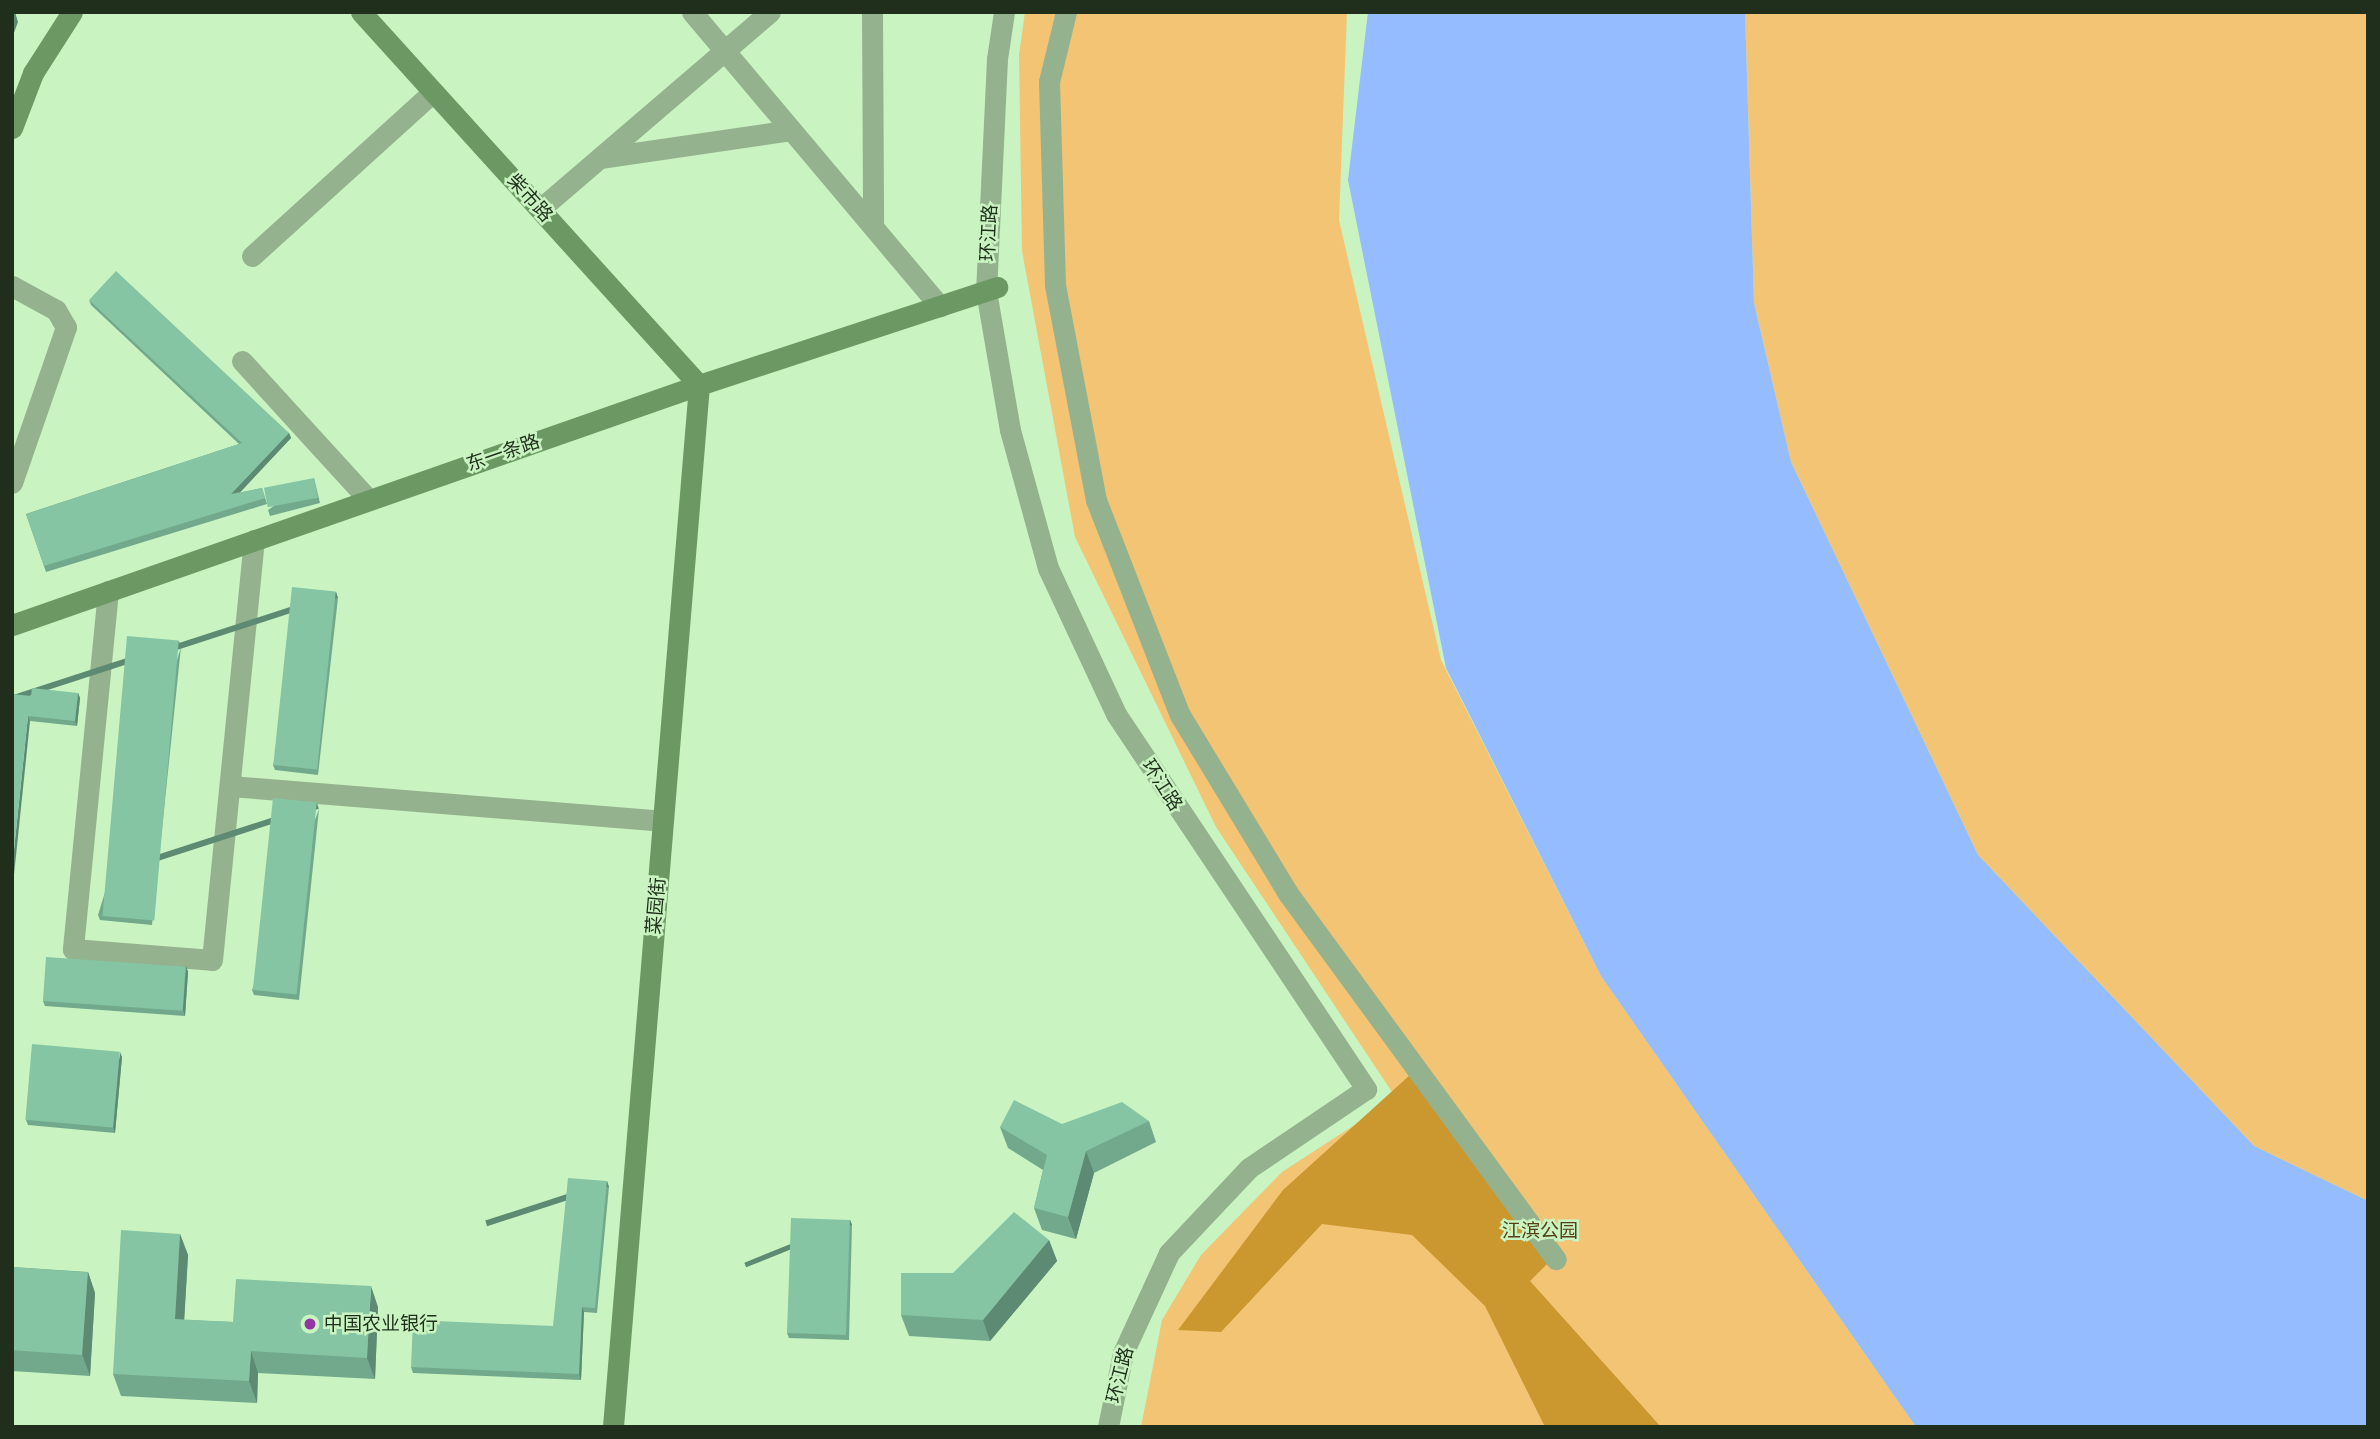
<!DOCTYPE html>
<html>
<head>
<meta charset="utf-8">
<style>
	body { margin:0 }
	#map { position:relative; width:2380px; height:1439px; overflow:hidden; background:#c9f4c1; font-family:Helvetica,"Noto Sans SC",sans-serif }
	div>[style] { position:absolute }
	.green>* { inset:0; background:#f2c474 }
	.forest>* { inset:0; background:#cb972f }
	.water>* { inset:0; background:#94bcfe }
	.street>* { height:21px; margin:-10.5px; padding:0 10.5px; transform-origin:10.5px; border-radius:10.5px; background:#95b28f }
	.secondary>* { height:21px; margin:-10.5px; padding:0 10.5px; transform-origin:10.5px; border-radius:10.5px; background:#6c9864 }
	.wall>* { inset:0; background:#72a98c }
	.shaded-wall>* { inset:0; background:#5d8a72; transform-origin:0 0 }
	.building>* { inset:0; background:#85c5a3; transform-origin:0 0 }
	.dots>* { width:19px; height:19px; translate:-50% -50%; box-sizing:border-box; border:4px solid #c9f4c1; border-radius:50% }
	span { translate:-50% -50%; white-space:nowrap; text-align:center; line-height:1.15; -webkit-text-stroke:5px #c9f4c1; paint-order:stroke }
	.street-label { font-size:19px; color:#1f2f1c }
	.park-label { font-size:19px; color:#564017 }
	.poi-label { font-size:19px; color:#1f2f1c }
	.left { translate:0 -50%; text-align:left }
	.frame { position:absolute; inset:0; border:14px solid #1f2f1c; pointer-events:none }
</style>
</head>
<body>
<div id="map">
	<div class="green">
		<i style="clip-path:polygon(1025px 12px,1347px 12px,1339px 220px,1441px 660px,1601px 976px,1916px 1427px,1141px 1427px,1162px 1320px,1201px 1255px,1282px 1172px,1396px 1098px,1216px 827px,1075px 537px,1022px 251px,1019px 55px)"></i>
		<i style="clip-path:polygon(1745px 12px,2368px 12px,2368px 1201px,2254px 1146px,1978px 855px,1791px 462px,1754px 303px)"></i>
	</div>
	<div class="forest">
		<i style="clip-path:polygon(1410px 1075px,1553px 1258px,1530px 1281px,1661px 1427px,1545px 1427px,1485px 1306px,1412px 1235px,1322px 1224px,1221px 1332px,1178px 1330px,1283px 1190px)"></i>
	</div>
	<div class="water">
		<i style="clip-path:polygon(1368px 12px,1745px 12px,1754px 303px,1791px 462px,1978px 855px,2254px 1146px,2368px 1201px,2368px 1427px,1916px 1427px,1601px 976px,1446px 668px,1348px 180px)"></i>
	</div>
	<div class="street">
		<i style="left:692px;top:12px;width:385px;rotate:49.9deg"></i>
		<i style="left:872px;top:12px;width:214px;rotate:89.7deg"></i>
		<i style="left:1004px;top:12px;width:48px;rotate:98.5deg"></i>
		<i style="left:997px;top:59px;width:232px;rotate:92.7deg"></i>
		<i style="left:986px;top:291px;width:141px;rotate:80.2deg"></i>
		<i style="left:1010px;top:430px;width:143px;rotate:74.6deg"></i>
		<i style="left:1048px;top:568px;width:161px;rotate:65deg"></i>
		<i style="left:1116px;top:714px;width:451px;rotate:56.3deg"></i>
		<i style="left:1366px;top:1089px;width:141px;rotate:146deg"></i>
		<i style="left:1249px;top:1168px;width:117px;rotate:133.3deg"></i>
		<i style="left:1169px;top:1253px;width:110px;rotate:114.7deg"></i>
		<i style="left:1123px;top:1353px;width:76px;rotate:101.5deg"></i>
		<i style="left:1066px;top:12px;width:72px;rotate:103.7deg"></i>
		<i style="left:1049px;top:82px;width:203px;rotate:88.3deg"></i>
		<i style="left:1055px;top:285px;width:219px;rotate:79.2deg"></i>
		<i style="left:1096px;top:500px;width:231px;rotate:68.7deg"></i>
		<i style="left:1180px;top:715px;width:207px;rotate:58.8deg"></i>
		<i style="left:1287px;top:892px;width:455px;rotate:53.8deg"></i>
		<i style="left:600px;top:158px;width:193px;rotate:-8.3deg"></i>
		<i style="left:540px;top:209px;width:303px;rotate:-40.6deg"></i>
		<i style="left:252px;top:256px;width:244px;rotate:-42.2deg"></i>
		<i style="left:12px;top:286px;width:50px;rotate:28.6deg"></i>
		<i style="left:56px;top:310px;width:20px;rotate:60deg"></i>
		<i style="left:66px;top:327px;width:165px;rotate:109.1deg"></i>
		<i style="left:242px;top:361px;width:188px;rotate:47.6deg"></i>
		<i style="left:108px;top:591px;width:360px;rotate:95.6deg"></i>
		<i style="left:73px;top:949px;width:139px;rotate:4.5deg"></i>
		<i style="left:212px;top:960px;width:422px;rotate:-84.3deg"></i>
		<i style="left:230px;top:786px;width:433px;rotate:4.6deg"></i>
	</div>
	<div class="secondary">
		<i style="left:361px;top:12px;width:503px;rotate:47.82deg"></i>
		<i style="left:699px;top:385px;width:1046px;rotate:94.72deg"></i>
		<i style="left:12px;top:128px;width:59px;rotate:-69.1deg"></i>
		<i style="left:33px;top:73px;width:72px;rotate:-57.4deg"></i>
		<i style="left:12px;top:625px;width:728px;rotate:-19.26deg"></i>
		<i style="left:699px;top:385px;width:314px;rotate:-18.2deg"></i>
	</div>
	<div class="wall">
		<i style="clip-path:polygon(89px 300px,289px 433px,291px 438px,239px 493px,262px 488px,267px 504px,46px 572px,26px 514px,239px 444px,91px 305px)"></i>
		<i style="clip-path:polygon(314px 478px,320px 503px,270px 516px,268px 510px)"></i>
		<i style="clip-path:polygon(336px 592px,338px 598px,318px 775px,275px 770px,273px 765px)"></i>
		<i style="clip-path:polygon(181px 647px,152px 925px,100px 920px,98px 915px)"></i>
		<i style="clip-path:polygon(78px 693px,80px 698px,77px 726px,30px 721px,12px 694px,31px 696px)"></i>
		<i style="clip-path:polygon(319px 809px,299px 1000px,254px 995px,252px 990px)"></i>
		<i style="clip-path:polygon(186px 966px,188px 972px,185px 1016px,45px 1006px,43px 1001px)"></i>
		<i style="clip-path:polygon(122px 1057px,115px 1133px,28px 1125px,26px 1120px)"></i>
		<i style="clip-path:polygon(1149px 1121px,1156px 1142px,1094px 1173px,1076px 1239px,1042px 1230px,1034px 1208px,1043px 1170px,1008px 1148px,1000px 1127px)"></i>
		<i style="clip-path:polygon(607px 1181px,609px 1187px,597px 1313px,584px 1312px,581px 1380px,413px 1373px,411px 1367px,553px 1326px)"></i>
		<i style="clip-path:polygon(850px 1220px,852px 1225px,849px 1340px,789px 1338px,787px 1333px)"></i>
		<i style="clip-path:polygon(180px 1234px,188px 1255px,184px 1320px,233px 1322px,378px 1307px,375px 1379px,258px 1373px,257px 1403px,121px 1396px,113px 1374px)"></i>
		<i style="clip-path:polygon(1049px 1240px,1057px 1261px,990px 1341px,909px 1336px,901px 1315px,953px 1273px)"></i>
		<i style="clip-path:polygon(12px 1267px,88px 1272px,95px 1293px,90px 1376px,12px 1371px)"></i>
	</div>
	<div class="shaded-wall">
		<i style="clip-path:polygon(12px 12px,15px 12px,18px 22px,12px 38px)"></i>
		<i style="clip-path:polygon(289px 433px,291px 438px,233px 500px,231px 494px)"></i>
		<i style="left:336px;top:592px;width:6px;height:178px;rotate:72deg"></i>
		<i style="left:179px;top:641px;width:6px;height:281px;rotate:72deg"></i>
		<i style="clip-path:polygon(78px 693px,80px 698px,77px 726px,75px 721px)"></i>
		<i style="clip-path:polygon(28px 716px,30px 721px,12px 894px,12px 869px)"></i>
		<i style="left:317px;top:803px;width:6px;height:192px;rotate:72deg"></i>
		<i style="clip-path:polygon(186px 966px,188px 972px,185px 1016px,183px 1010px)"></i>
		<i style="clip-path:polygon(120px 1052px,122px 1057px,115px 1133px,113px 1127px)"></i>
		<i style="clip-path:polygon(1086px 1151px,1094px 1173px,1076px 1239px,1068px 1217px)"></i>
		<i style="left:607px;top:1181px;width:6px;height:128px;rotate:72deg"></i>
		<i style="left:850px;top:1220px;width:5px;height:114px;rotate:68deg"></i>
		<i style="clip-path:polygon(180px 1234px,188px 1255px,183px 1341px,175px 1319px)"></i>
		<i style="clip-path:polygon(1049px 1240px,1057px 1261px,990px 1341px,983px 1320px)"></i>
		<i style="clip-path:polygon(88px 1272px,95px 1293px,90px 1376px,82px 1354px)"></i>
		<i style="clip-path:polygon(371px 1286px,378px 1307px,375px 1379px,367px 1358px)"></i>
		<i style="clip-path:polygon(582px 1307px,584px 1312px,581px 1380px,579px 1374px)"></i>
		<i style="clip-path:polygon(251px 1351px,258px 1373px,257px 1403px,249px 1381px)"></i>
	</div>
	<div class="building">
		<i style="clip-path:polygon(116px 271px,289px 433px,231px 494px,262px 488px,265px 498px,44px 566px,26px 514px,242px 443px,89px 300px)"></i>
		<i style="left:314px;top:478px;width:20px;height:51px;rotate:79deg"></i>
		<i style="left:292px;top:587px;width:44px;height:179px;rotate:6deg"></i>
		<i style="left:127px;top:636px;width:52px;height:281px;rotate:5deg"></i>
		<i style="clip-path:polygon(32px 688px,78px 693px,75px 721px,28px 716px,12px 869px,12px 694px,31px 696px)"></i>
		<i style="left:273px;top:798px;width:44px;height:193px;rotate:6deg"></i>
		<i style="left:46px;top:957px;width:140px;height:44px;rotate:4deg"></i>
		<i style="left:32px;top:1044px;width:88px;height:76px;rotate:5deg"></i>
		<i style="clip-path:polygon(1014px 1100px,1062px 1124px,1122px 1102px,1149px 1121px,1086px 1151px,1068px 1217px,1034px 1208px,1047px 1155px,1000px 1127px)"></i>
		<i style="clip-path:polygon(568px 1178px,607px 1181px,595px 1308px,582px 1307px,579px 1374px,411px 1367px,413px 1320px,553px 1326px)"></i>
		<i style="clip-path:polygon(1014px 1212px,1049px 1240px,983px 1320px,901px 1315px,901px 1273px,953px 1273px)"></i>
		<i style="left:791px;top:1218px;width:59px;height:115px;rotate:2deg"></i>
		<i style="clip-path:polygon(121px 1230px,180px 1234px,175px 1319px,233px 1322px,236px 1279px,371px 1286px,367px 1358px,251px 1351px,249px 1381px,113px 1374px)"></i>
		<i style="left:12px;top:1267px;width:76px;height:83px;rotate:4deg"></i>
	</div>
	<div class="dots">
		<i style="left:310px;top:1324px;background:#9137a3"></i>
	</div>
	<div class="street-label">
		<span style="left:530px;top:198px;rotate:48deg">柴市路</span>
		<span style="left:989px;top:233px;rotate:-87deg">环江路</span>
		<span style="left:503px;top:453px;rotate:-19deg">东一条路</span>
		<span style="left:1162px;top:785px;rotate:57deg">环江路</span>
		<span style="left:656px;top:906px;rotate:-85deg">菜园街</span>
		<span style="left:1120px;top:1375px;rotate:-76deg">环江路</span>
	</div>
	<div class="park-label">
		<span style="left:1540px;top:1231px">江滨公园</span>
	</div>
	<div class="poi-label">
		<span class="left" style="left:324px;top:1324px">中国农业银行</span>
	</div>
	<div class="frame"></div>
</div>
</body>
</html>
